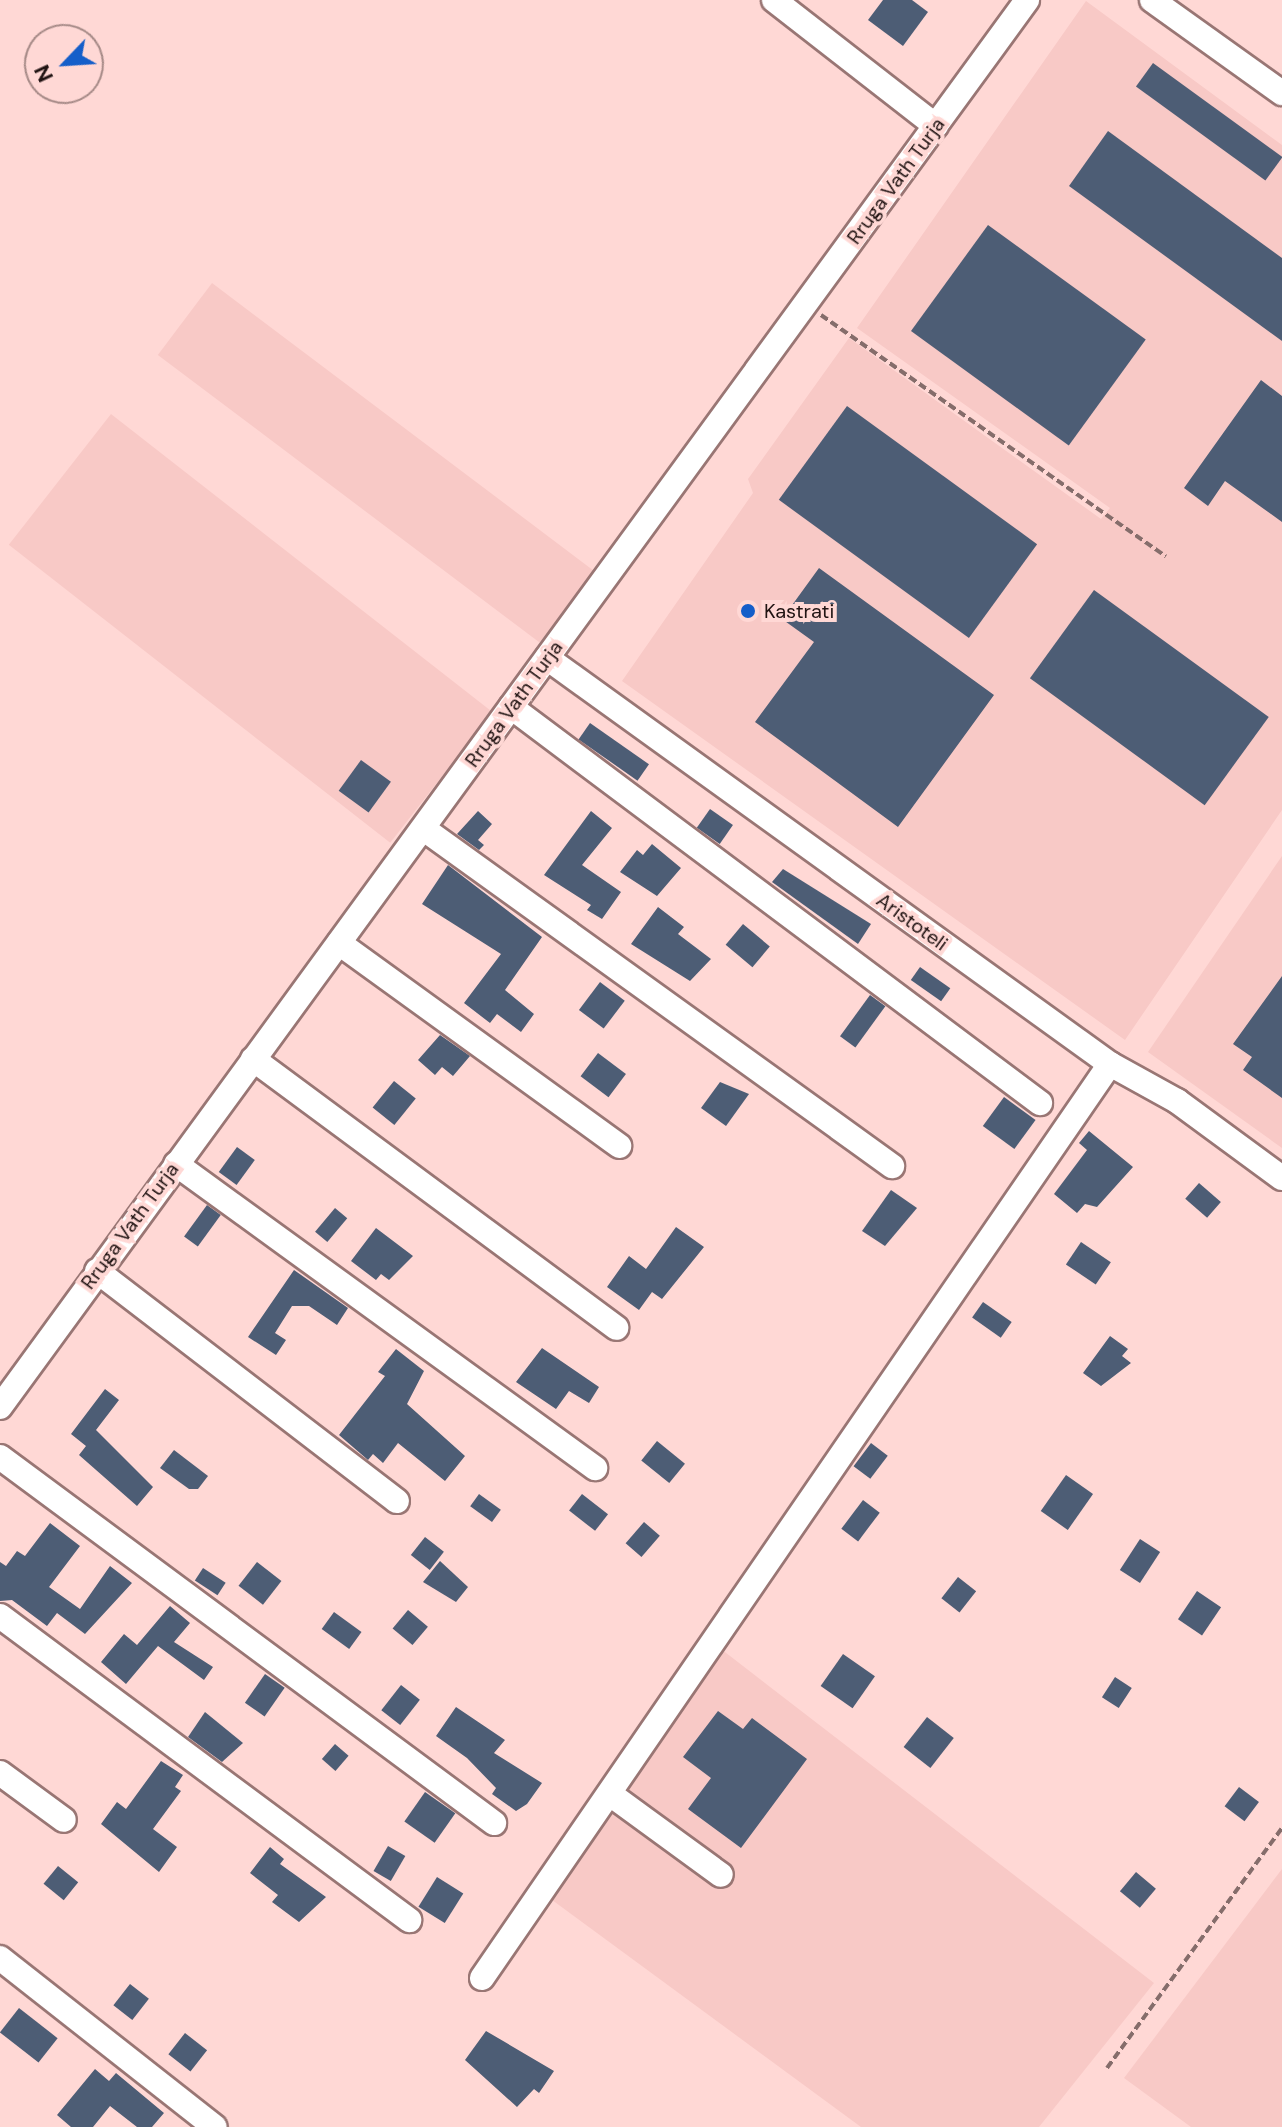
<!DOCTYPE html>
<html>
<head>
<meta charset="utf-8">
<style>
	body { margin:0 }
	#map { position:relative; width:1282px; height:2127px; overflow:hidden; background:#ffd8d5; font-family:"DM Sans",sans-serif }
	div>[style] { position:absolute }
	.built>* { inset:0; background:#f8c9c6; transform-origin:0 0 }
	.building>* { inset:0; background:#4d5d75; transform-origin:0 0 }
	.path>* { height:4px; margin-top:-2px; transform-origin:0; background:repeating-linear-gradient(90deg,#856d6b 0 8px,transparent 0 12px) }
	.roads { filter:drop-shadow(2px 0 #997674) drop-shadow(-2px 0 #997674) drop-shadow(0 2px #997674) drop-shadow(0 -2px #997674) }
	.minor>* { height:24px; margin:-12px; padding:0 12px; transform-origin:12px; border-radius:12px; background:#fff }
	.dots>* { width:22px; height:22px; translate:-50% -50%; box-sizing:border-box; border:4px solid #ffd8d5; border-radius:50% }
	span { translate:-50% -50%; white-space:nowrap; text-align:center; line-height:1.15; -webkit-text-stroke:8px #ffd8d5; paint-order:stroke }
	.street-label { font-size:20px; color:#211413 }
	.poi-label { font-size:20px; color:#211413 }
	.left { translate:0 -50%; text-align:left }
	.north { position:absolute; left:24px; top:24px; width:80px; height:80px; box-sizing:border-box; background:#ffd8d5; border:2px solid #a68a87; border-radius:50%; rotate:245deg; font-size:22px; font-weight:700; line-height:32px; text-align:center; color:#211413 }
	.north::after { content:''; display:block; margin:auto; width:28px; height:36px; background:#155ec9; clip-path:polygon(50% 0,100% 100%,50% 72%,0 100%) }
</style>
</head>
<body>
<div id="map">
	<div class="built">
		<i style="clip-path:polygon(1086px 1px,1282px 145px,1282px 810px,1125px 1040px,622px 681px,753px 493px,748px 479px,849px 338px,1101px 519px,1110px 508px,857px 328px)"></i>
		<i style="left:212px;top:283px;width:478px;height:90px;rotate:37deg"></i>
		<i style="left:111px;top:414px;width:484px;height:166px;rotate:38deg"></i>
		<i style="clip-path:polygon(1282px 856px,1282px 1148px,1148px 1052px)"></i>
		<i style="clip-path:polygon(721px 1649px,1154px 1983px,1039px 2127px,861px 2127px,548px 1897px)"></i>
		<i style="clip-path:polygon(1282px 1869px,1282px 2127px,1191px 2127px,1124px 2078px)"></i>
	</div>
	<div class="building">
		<i style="clip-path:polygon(883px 0,912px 0,928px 12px,903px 46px,868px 20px)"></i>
		<i style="left:1153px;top:63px;width:160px;height:29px;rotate:36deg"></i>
		<i style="clip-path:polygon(1108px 131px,1282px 258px,1282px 341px,1069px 186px)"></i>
		<i style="left:988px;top:225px;width:195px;height:131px;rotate:36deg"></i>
		<i style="clip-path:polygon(1261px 380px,1282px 396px,1282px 522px,1225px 481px,1208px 506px,1184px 488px)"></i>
		<i style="left:847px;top:406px;width:235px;height:116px;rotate:36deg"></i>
		<i style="clip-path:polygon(819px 568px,994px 695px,898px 827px,755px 722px,814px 642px,782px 619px)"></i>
		<i style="left:1094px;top:590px;width:216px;height:109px;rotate:36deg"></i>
		<i style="left:590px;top:723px;width:72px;height:20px;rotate:35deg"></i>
		<i style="left:361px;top:760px;width:37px;height:38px;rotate:36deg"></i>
		<i style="left:710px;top:809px;width:28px;height:23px;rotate:35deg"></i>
		<i style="clip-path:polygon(478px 811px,492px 824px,478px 840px,484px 845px,479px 850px,457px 834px)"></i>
		<i style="clip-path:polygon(591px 811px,612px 828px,582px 865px,621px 892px,602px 919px,587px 910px,591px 905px,544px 875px)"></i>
		<i style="clip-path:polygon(652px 844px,681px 868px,657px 896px,620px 872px,637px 850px,643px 855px)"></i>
		<i style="clip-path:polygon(448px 865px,542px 937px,505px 990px,534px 1014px,521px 1032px,497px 1014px,490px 1023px,464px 1003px,501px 954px,422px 904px)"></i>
		<i style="clip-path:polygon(783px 869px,871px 924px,858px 944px,772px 882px)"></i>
		<i style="clip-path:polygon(658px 907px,684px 927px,678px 934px,711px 959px,690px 981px,631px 944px)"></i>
		<i style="left:743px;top:924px;width:35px;height:27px;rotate:40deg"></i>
		<i style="left:920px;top:967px;width:37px;height:16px;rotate:35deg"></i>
		<i style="clip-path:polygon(1282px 976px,1282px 1098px,1243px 1070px,1252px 1057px,1233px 1044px)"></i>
		<i style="left:600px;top:982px;width:31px;height:35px;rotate:37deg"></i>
		<i style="left:870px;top:995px;width:19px;height:51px;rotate:36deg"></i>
		<i style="clip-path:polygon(440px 1035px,470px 1056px,453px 1076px,442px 1067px,435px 1075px,418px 1060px)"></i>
		<i style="left:598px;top:1053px;width:35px;height:29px;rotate:37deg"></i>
		<i style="left:394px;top:1081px;width:28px;height:34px;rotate:39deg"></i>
		<i style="clip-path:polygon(720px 1082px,749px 1094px,726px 1126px,701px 1108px)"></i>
		<i style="left:1004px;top:1097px;width:39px;height:36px;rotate:36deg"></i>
		<i style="clip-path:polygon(1089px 1131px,1133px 1167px,1097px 1207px,1085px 1204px,1077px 1213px,1054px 1194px,1087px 1150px,1079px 1143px)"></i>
		<i style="left:237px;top:1147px;width:22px;height:31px;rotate:36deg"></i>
		<i style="left:1199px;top:1183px;width:29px;height:21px;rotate:41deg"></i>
		<i style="clip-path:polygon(891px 1190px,917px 1208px,885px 1246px,862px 1231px)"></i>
		<i style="left:207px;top:1205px;width:17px;height:39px;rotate:36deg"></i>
		<i style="left:335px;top:1208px;width:16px;height:31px;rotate:40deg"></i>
		<i style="clip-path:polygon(676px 1227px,704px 1247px,662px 1299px,652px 1292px,639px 1310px,607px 1287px,629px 1256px,646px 1269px)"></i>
		<i style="clip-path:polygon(376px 1228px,413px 1256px,389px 1280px,381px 1274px,376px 1280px,351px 1261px)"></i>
		<i style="left:1081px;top:1242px;width:36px;height:27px;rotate:34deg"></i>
		<i style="clip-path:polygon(294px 1270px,348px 1308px,337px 1325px,309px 1306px,292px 1306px,275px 1333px,286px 1340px,276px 1355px,248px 1337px)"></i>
		<i style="left:983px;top:1302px;width:35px;height:19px;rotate:35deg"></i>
		<i style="clip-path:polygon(1110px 1336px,1128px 1349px,1122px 1356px,1131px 1363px,1101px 1386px,1083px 1373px)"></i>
		<i style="clip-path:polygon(542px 1348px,599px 1387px,589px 1403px,569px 1391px,556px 1409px,516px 1382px)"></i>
		<i style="clip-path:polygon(396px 1349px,424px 1371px,407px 1404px,465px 1456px,445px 1481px,398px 1443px,383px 1463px,373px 1454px,368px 1460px,339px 1435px,385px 1376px,378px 1372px)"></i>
		<i style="clip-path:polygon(105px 1389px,119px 1400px,96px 1430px,153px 1487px,137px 1506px,79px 1455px,86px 1446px,71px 1434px)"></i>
		<i style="left:657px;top:1441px;width:36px;height:25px;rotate:39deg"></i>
		<i style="left:871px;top:1443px;width:21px;height:29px;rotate:37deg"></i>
		<i style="clip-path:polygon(174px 1450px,208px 1476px,198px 1489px,189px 1489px,160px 1468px)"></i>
		<i style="left:1066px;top:1475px;width:33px;height:44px;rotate:35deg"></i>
		<i style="left:479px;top:1494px;width:27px;height:15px;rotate:36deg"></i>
		<i style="left:582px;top:1494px;width:33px;height:21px;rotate:38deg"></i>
		<i style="left:863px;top:1500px;width:21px;height:36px;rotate:37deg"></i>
		<i style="left:644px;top:1522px;width:21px;height:28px;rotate:41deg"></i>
		<i style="clip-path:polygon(50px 1523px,80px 1546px,49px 1587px,80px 1609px,110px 1566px,132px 1583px,85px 1634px,57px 1613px,47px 1626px,12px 1600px,0 1601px,0 1562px,6px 1566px,17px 1551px,25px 1556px)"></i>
		<i style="left:425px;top:1537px;width:24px;height:23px;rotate:38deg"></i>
		<i style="left:1140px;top:1539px;width:24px;height:37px;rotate:33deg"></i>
		<i style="clip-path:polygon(440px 1561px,468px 1587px,456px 1602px,423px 1582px)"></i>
		<i style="left:257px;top:1562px;width:31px;height:30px;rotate:38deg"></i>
		<i style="left:203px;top:1568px;width:27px;height:15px;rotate:33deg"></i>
		<i style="left:958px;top:1577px;width:23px;height:27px;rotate:38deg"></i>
		<i style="left:1197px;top:1591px;width:29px;height:34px;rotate:34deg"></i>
		<i style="clip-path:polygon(170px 1606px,190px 1623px,174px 1642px,213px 1667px,204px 1680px,158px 1646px,126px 1684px,101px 1662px,124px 1634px,137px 1645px)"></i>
		<i style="left:408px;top:1610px;width:26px;height:24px;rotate:40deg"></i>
		<i style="left:334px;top:1612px;width:34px;height:21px;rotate:36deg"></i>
		<i style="left:843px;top:1654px;width:39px;height:39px;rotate:35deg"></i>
		<i style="left:265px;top:1674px;width:24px;height:35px;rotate:35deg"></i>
		<i style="left:1115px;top:1677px;width:20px;height:24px;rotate:33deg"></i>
		<i style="left:401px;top:1685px;width:24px;height:32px;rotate:38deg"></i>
		<i style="clip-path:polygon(456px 1707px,505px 1740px,494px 1753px,542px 1783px,527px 1804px,516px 1811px,492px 1794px,496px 1788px,467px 1758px,436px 1736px)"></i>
		<i style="clip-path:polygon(718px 1711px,743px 1729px,752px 1718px,807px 1759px,741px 1848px,688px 1809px,711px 1778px,683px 1757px)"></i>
		<i style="clip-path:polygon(205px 1712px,243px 1743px,222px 1762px,188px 1737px)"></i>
		<i style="left:927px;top:1717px;width:34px;height:38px;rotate:38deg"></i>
		<i style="left:335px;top:1744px;width:18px;height:20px;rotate:41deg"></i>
		<i style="clip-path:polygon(161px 1761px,183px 1775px,175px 1787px,181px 1791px,153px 1829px,177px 1847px,159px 1872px,101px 1824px,117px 1802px,126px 1809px)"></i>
		<i style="left:1239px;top:1787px;width:25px;height:24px;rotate:37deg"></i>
		<i style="left:425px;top:1792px;width:37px;height:36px;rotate:35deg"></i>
		<i style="left:388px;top:1846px;width:20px;height:29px;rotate:30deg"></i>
		<i style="clip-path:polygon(270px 1847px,284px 1859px,280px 1864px,326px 1897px,299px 1922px,272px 1902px,278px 1895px,250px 1873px)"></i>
		<i style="left:58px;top:1866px;width:26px;height:23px;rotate:39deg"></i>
		<i style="left:1136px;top:1872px;width:26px;height:25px;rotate:40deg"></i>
		<i style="left:437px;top:1877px;width:31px;height:35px;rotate:32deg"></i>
		<i style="left:130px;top:1984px;width:24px;height:27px;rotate:38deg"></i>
		<i style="left:19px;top:2008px;width:49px;height:31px;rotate:38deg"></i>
		<i style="clip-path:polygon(486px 2031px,554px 2071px,539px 2093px,534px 2089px,517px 2107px,465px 2060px)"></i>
		<i style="left:185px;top:2033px;width:28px;height:27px;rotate:38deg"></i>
		<i style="clip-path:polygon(95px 2069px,109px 2081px,116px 2073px,164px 2113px,152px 2127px,137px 2127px,110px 2106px,93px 2127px,71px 2127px,57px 2115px)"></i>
	</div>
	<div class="path">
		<i style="left:821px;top:315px;width:421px;rotate:35deg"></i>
		<i style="left:1107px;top:2068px;width:297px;rotate:-53.9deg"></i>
	</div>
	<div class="roads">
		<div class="minor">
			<i style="left:774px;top:0;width:205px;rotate:37.9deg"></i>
			<i style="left:1152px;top:0;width:160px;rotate:35.6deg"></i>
			<i style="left:547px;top:658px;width:694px;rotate:35.8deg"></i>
			<i style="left:1110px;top:1064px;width:77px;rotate:28.9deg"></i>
			<i style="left:1177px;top:1101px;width:130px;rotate:36.3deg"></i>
			<i style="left:511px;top:707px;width:661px;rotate:36.82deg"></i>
			<i style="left:424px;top:829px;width:577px;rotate:35.76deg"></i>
			<i style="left:339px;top:943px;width:346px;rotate:35.9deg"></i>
			<i style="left:253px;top:1059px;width:452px;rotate:36.5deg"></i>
			<i style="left:176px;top:1164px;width:518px;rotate:35.96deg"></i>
			<i style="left:97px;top:1271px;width:378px;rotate:37.5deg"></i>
			<i style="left:0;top:1407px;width:1742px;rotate:-53.87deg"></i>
			<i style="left:0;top:1457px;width:615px;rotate:36.53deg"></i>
			<i style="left:0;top:1616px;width:510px;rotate:36.62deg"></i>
			<i style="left:0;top:1773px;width:79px;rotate:36.3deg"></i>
			<i style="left:610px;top:1794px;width:137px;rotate:36.1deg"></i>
			<i style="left:0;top:1958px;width:273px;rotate:38.2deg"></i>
			<i style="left:482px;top:1978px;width:1109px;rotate:-55.51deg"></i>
		</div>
	</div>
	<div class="dots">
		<i style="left:748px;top:611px;background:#155ec9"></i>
	</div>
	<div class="street-label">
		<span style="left:896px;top:181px;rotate:-54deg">Rruga Vath Turja</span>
		<span style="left:514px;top:704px;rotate:-54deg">Rruga Vath Turja</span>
		<span style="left:912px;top:922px;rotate:36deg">Aristoteli</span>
		<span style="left:130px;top:1226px;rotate:-54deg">Rruga Vath Turja</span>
	</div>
	<div class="poi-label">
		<span class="left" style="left:764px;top:611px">Kastrati</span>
	</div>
	<div class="north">N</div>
</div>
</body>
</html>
